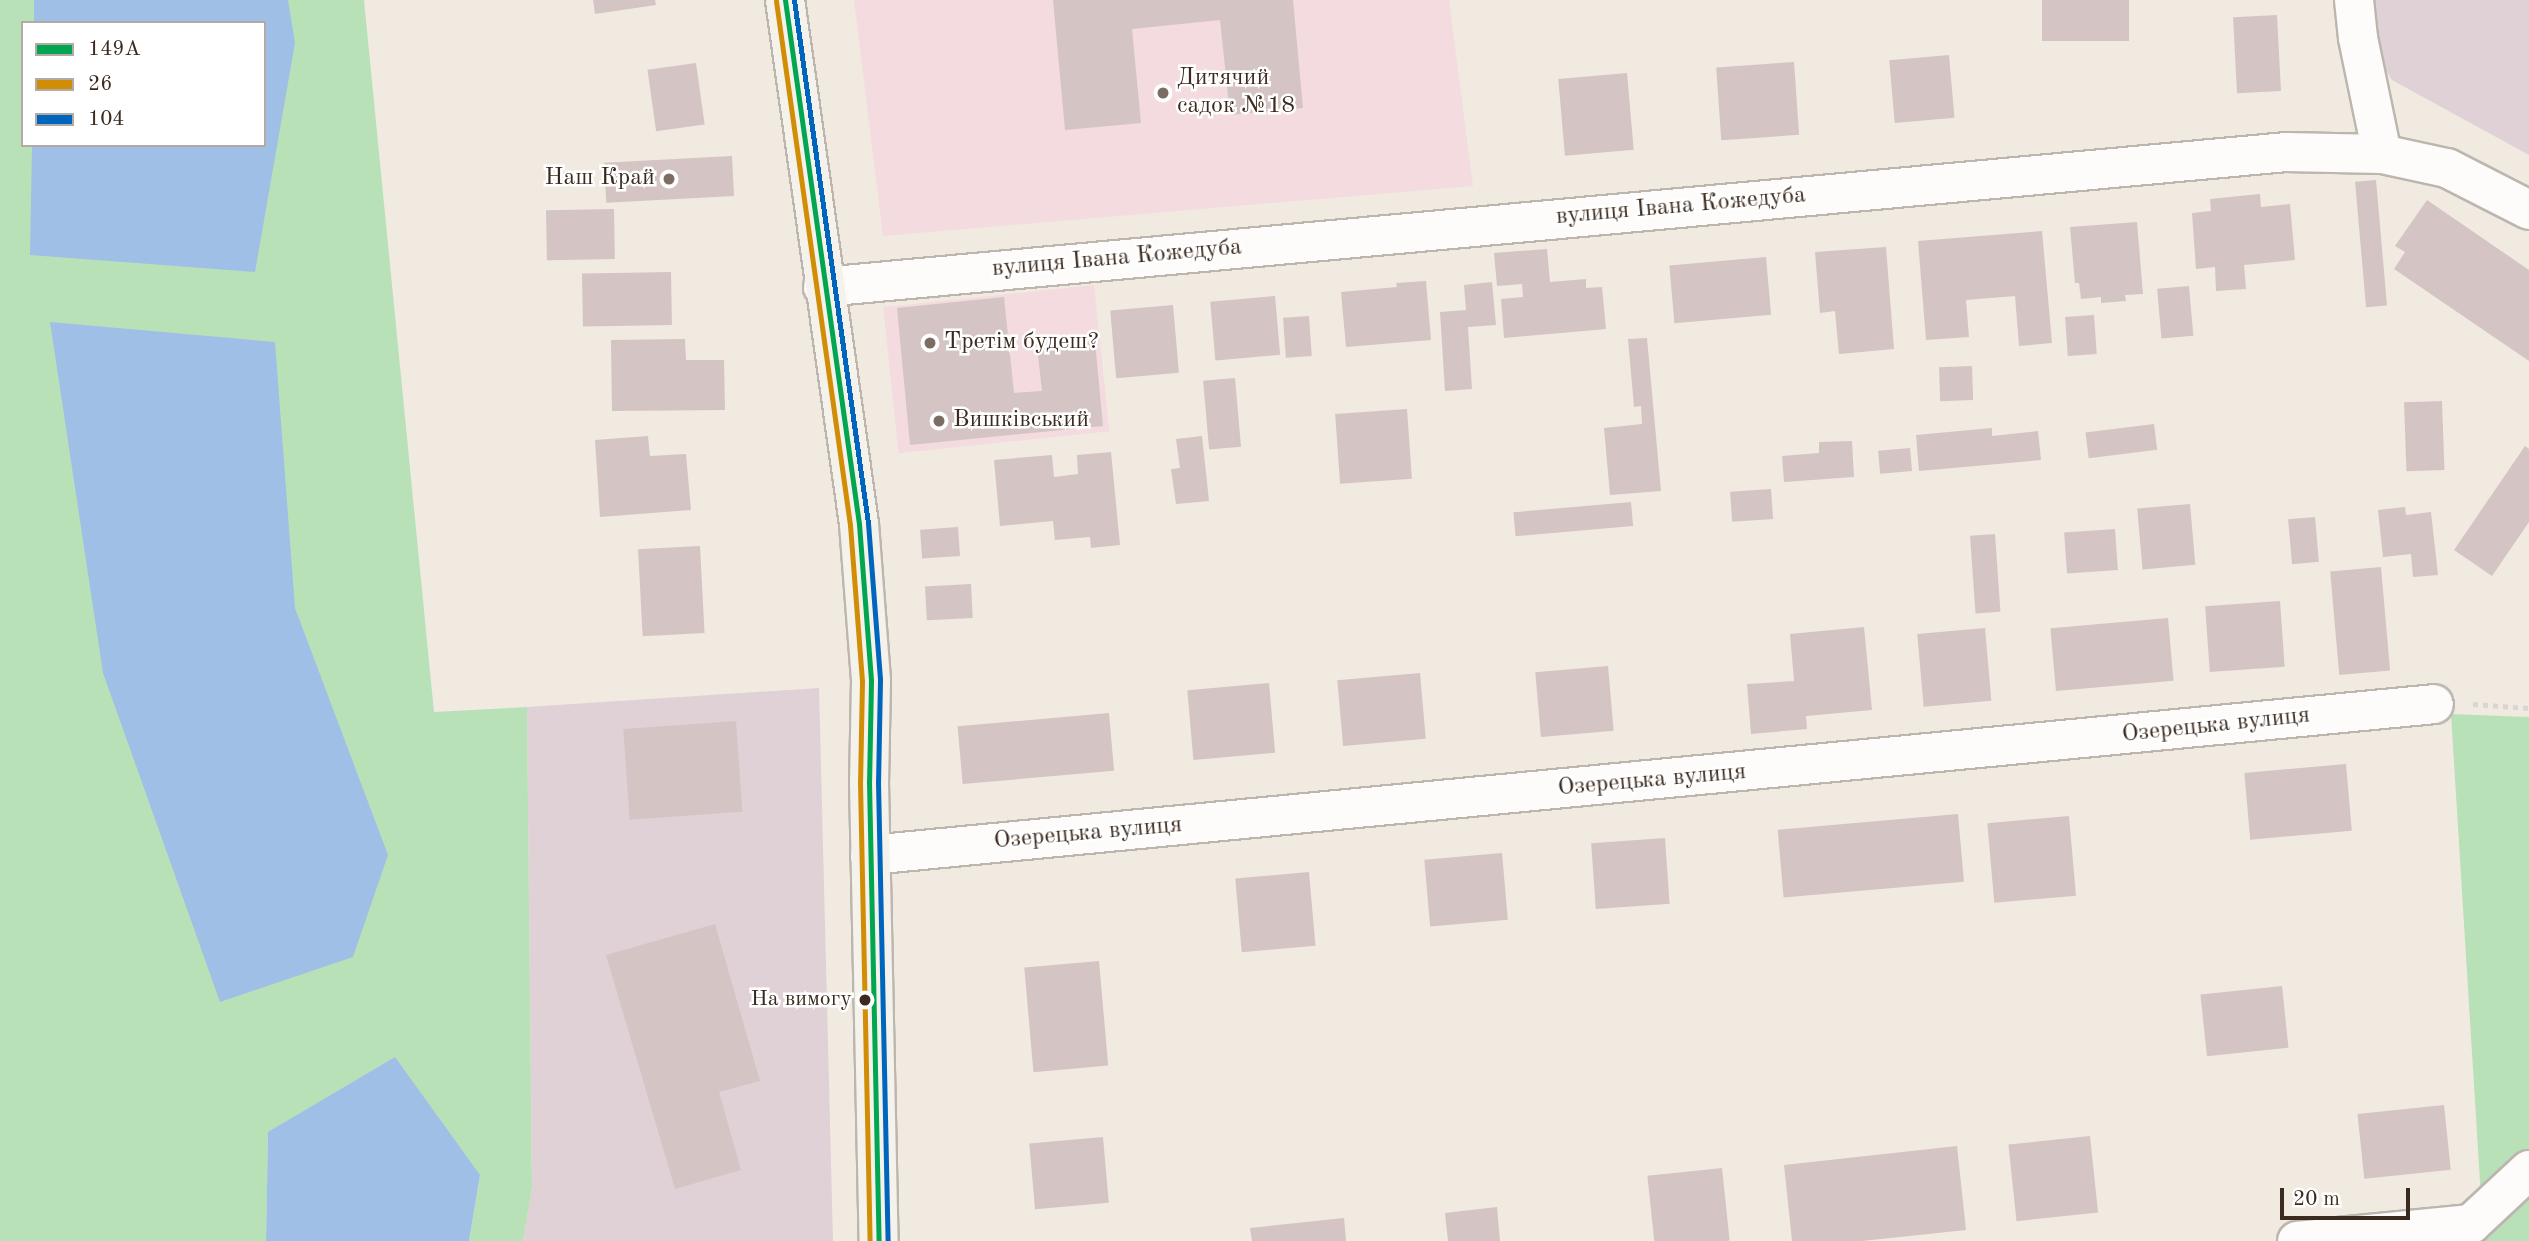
<!DOCTYPE html>
<html>
<head>
<meta charset="utf-8">
<style>
	body { margin:0 }
	#map { position:relative; width:2529px; height:1241px; overflow:hidden; background:#f1eae1; font-family:"Old Standard TT",serif }
	div>[style] { position:absolute }
	.built>* { inset:0; background:#f3dbdf; transform-origin:0 0 }
	.industrial>* { inset:0; background:#dfd1d6 }
	.green>* { inset:0; background:#b9e1b8 }
	.water>* { inset:0; background:#a0bfe6 }
	.building>* { inset:0; background:#d5c4c4; transform-origin:0 0 }
	.path>* { height:4.5px; margin-top:-2.25px; transform-origin:0; background:repeating-linear-gradient(90deg,#d8d5d2 0 5px,transparent 0 10px) }
	.roads { filter:drop-shadow(2px 0 #bcb6af) drop-shadow(-2px 0 #bcb6af) drop-shadow(0 2px #bcb6af) drop-shadow(0 -2px #bcb6af) }
	.street>* { height:38px; margin:-19px; padding:0 19px; transform-origin:19px; border-radius:19px; background:#fdfcfa }
	.secondary>* { height:38px; margin:-19px; padding:0 19px; transform-origin:19px; border-radius:19px; background:#f5f2ec }
	.bus-1>* { height:5px; margin:-2.5px; padding:0 2.5px; transform-origin:2.5px; border-radius:2.5px; background:#00a651 }
	.bus-2>* { height:5px; margin:-2.5px; padding:0 2.5px; transform-origin:2.5px; border-radius:2.5px; background:#d18d06 }
	.bus-3>* { height:5px; margin:-2.5px; padding:0 2.5px; transform-origin:2.5px; border-radius:2.5px; background:#0065bd }
	.dots>* { width:19px; height:19px; translate:-50% -50%; box-sizing:border-box; border:4px solid #fff; border-radius:50% }
	span { translate:-50% -50%; white-space:nowrap; text-align:center; line-height:1.15; -webkit-text-stroke:5px #fff; paint-order:stroke }
	.bus-label { font-size:22px; color:#3b2a1e }
	.right { translate:-100% -50%; text-align:right }
	.poi-label { font-size:24px; color:#3b2a1e }
	.left { translate:0 -50%; text-align:left }
	.street-label { font-size:24px; color:#3b2a1e }
	.legend { position:absolute; left:21px; top:21px; width:245px; height:126px; box-sizing:border-box; background:#fff; border:2px solid #b1aaa5; margin:0; padding:9px 12px; list-style:none; font-size:21px; color:#3b2a1e }
	.legend li { display:flex; align-items:center; gap:14px; height:35px }
	.legend b { width:35px; border:2px solid #b1aaa5 }
	.scale { position:absolute; left:2280px; top:1188px; width:130px; height:32px; box-sizing:border-box; border:4px solid #3b2a1e; border-top:0; padding-left:9px; font-size:21px; line-height:24px; white-space:nowrap; color:#3b2a1e; -webkit-text-stroke:5px #fff; paint-order:stroke }
</style>
</head>
<body>
<div id="map">
	<div class="built">
		<i style="clip-path:polygon(854px 0,1449px 0,1473px 186px,883px 236px)"></i>
		<i style="left:1094px;top:285px;width:147px;height:212px;rotate:84deg"></i>
	</div>
	<div class="industrial">
		<i style="clip-path:polygon(2371px 0,2529px 0,2529px 155px,2392px 80px,2375px 53px)"></i>
		<i style="clip-path:polygon(819px 688px,833px 1241px,523px 1241px,532px 1188px,527px 707px)"></i>
	</div>
	<div class="green">
		<i style="clip-path:polygon(evenodd,0 0,364px 0,434px 712px,527px 707px,532px 1188px,523px 1241px,469px 1241px,480px 1175px,268px 1132px,266px 1241px,0 1241px,0 0,23px 23px,264px 23px,264px 145px,23px 145px,23px 23px)"></i>
		<i style="clip-path:polygon(2451px 714px,2529px 717px,2529px 1154px,2481px 1198px)"></i>
		<i style="clip-path:polygon(2529px 1192px,2529px 1241px,2477px 1241px)"></i>
	</div>
	<div class="water">
		<i style="clip-path:polygon(34px 0,288px 0,295px 43px,255px 272px,30px 255px,32px 145px,264px 145px,264px 23px,34px 23px)"></i>
		<i style="clip-path:polygon(50px 322px,275px 342px,295px 608px,388px 855px,353px 957px,220px 1002px,103px 673px)"></i>
		<i style="clip-path:polygon(395px 1057px,480px 1175px,469px 1241px,266px 1241px,268px 1132px)"></i>
	</div>
	<div class="building">
		<i style="clip-path:polygon(593px 0,655px 0,656px 5px,595px 14px)"></i>
		<i style="clip-path:polygon(1053px 0,1293px 0,1303px 108px,1230px 115px,1220px 20px,1132px 29px,1141px 123px,1065px 130px)"></i>
		<i style="left:2042px;top:0;width:87px;height:41px"></i>
		<i style="left:2277px;top:15px;width:76px;height:44px;rotate:87deg"></i>
		<i style="left:1949px;top:55px;width:63px;height:60px;rotate:85deg"></i>
		<i style="left:1794px;top:62px;width:73px;height:78px;rotate:86deg"></i>
		<i style="left:696px;top:63px;width:62px;height:49px;rotate:82deg"></i>
		<i style="left:1627px;top:73px;width:77px;height:69px;rotate:85deg"></i>
		<i style="left:732px;top:156px;width:40px;height:128px;rotate:87deg"></i>
		<i style="left:2376px;top:180px;width:126px;height:21px;rotate:85deg"></i>
		<i style="clip-path:polygon(2260px 194px,2261px 207px,2290px 204px,2295px 260px,2244px 265px,2246px 289px,2216px 291px,2215px 267px,2196px 269px,2192px 213px,2211px 211px,2210px 199px)"></i>
		<i style="clip-path:polygon(2427px 200px,2529px 270px,2529px 361px,2394px 269px,2405px 252px,2395px 246px)"></i>
		<i style="left:614px;top:209px;width:50px;height:68px;rotate:89deg"></i>
		<i style="clip-path:polygon(2137px 222px,2143px 294px,2125px 295px,2126px 301px,2101px 303px,2101px 297px,2081px 299px,2079px 283px,2075px 283px,2070px 227px)"></i>
		<i style="clip-path:polygon(2042px 231px,2052px 343px,2019px 346px,2015px 296px,1966px 300px,1969px 337px,1926px 340px,1918px 241px)"></i>
		<i style="clip-path:polygon(1886px 247px,1894px 349px,1839px 354px,1835px 311px,1820px 313px,1815px 252px)"></i>
		<i style="clip-path:polygon(1547px 249px,1550px 282px,1586px 279px,1586px 288px,1602px 287px,1606px 329px,1504px 338px,1501px 299px,1523px 297px,1522px 284px,1497px 286px,1494px 253px)"></i>
		<i style="left:1766px;top:257px;width:58px;height:97px;rotate:85deg"></i>
		<i style="left:671px;top:272px;width:53px;height:89px;rotate:89deg"></i>
		<i style="clip-path:polygon(1426px 281px,1431px 340px,1346px 347px,1341px 292px,1397px 287px,1396px 283px)"></i>
		<i style="clip-path:polygon(1492px 282px,1496px 325px,1468px 327px,1472px 389px,1445px 391px,1440px 312px,1466px 310px,1464px 285px)"></i>
		<i style="left:2189px;top:286px;width:50px;height:32px;rotate:85deg"></i>
		<i style="left:1275px;top:296px;width:59px;height:65px;rotate:85deg"></i>
		<i style="clip-path:polygon(1004px 297px,1014px 393px,1042px 391px,1037px 347px,1095px 341px,1103px 426px,910px 445px,897px 308px)"></i>
		<i style="left:1173px;top:305px;width:68px;height:63px;rotate:85deg"></i>
		<i style="left:2094px;top:315px;width:39px;height:29px;rotate:86deg"></i>
		<i style="left:1309px;top:316px;width:40px;height:26px;rotate:86deg"></i>
		<i style="clip-path:polygon(1647px 338px,1661px 491px,1610px 495px,1604px 428px,1642px 424px,1641px 406px,1634px 407px,1628px 339px)"></i>
		<i style="clip-path:polygon(685px 339px,686px 360px,724px 360px,725px 410px,612px 411px,611px 340px)"></i>
		<i style="left:1972px;top:366px;width:34px;height:33px;rotate:88deg"></i>
		<i style="left:1235px;top:378px;width:69px;height:32px;rotate:85deg"></i>
		<i style="left:2442px;top:401px;width:69px;height:38px;rotate:88deg"></i>
		<i style="left:1407px;top:409px;width:70px;height:72px;rotate:86deg"></i>
		<i style="left:2154px;top:424px;width:26px;height:69px;rotate:83deg"></i>
		<i style="clip-path:polygon(1992px 428px,1992px 436px,2038px 431px,2041px 460px,1919px 471px,1916px 435px)"></i>
		<i style="clip-path:polygon(648px 436px,650px 456px,686px 454px,691px 510px,600px 517px,595px 440px)"></i>
		<i style="clip-path:polygon(1202px 436px,1209px 501px,1176px 504px,1171px 469px,1180px 468px,1176px 439px)"></i>
		<i style="clip-path:polygon(1852px 441px,1854px 477px,1784px 482px,1782px 456px,1819px 453px,1819px 442px)"></i>
		<i style="clip-path:polygon(2525px 446px,2529px 449px,2529px 522px,2492px 576px,2454px 550px)"></i>
		<i style="left:1910px;top:448px;width:23px;height:32px;rotate:85deg"></i>
		<i style="clip-path:polygon(1111px 452px,1120px 545px,1091px 548px,1090px 537px,1055px 540px,1053px 521px,1000px 526px,994px 460px,1052px 455px,1054px 477px,1078px 474px,1077px 455px)"></i>
		<i style="left:1771px;top:489px;width:30px;height:41px;rotate:86deg"></i>
		<i style="left:1631px;top:502px;width:24px;height:118px;rotate:85deg"></i>
		<i style="left:2190px;top:504px;width:61px;height:53px;rotate:85deg"></i>
		<i style="clip-path:polygon(2405px 507px,2406px 515px,2431px 512px,2438px 575px,2413px 577px,2411px 554px,2383px 557px,2378px 510px)"></i>
		<i style="left:2315px;top:517px;width:45px;height:27px;rotate:85deg"></i>
		<i style="left:958px;top:527px;width:29px;height:38px;rotate:86deg"></i>
		<i style="left:2115px;top:529px;width:41px;height:51px;rotate:86deg"></i>
		<i style="left:1995px;top:534px;width:78px;height:25px;rotate:86deg"></i>
		<i style="left:700px;top:546px;width:87px;height:62px;rotate:87deg"></i>
		<i style="left:2381px;top:567px;width:104px;height:51px;rotate:85deg"></i>
		<i style="left:971px;top:584px;width:34px;height:46px;rotate:87deg"></i>
		<i style="left:2280px;top:601px;width:66px;height:75px;rotate:86deg"></i>
		<i style="left:2168px;top:618px;width:63px;height:118px;rotate:85deg"></i>
		<i style="clip-path:polygon(1864px 627px,1872px 710px,1806px 716px,1807px 729px,1751px 734px,1747px 684px,1794px 681px,1790px 634px)"></i>
		<i style="left:1985px;top:628px;width:73px;height:68px;rotate:85deg"></i>
		<i style="left:1608px;top:666px;width:65px;height:73px;rotate:85deg"></i>
		<i style="left:1420px;top:673px;width:66px;height:83px;rotate:85deg"></i>
		<i style="left:1269px;top:683px;width:70px;height:82px;rotate:85deg"></i>
		<i style="left:1109px;top:713px;width:58px;height:152px;rotate:85deg"></i>
		<i style="left:736px;top:721px;width:91px;height:113px;rotate:86deg"></i>
		<i style="left:2346px;top:764px;width:67px;height:102px;rotate:85deg"></i>
		<i style="left:1958px;top:814px;width:68px;height:181px;rotate:85deg"></i>
		<i style="left:2069px;top:816px;width:80px;height:82px;rotate:85deg"></i>
		<i style="left:1665px;top:838px;width:66px;height:74px;rotate:86deg"></i>
		<i style="left:1502px;top:853px;width:67px;height:78px;rotate:85deg"></i>
		<i style="left:1309px;top:872px;width:74px;height:74px;rotate:85deg"></i>
		<i style="clip-path:polygon(715px 924px,760px 1081px,719px 1092px,741px 1170px,675px 1189px,606px 955px)"></i>
		<i style="left:1099px;top:961px;width:105px;height:75px;rotate:85deg"></i>
		<i style="left:2282px;top:986px;width:62px;height:82px;rotate:84deg"></i>
		<i style="left:2444px;top:1105px;width:65px;height:87px;rotate:84deg"></i>
		<i style="left:2090px;top:1136px;width:77px;height:82px;rotate:84deg"></i>
		<i style="left:1103px;top:1137px;width:66px;height:74px;rotate:85deg"></i>
		<i style="clip-path:polygon(1957px 1146px,1966px 1230px,1862px 1241px,1792px 1241px,1784px 1165px)"></i>
		<i style="left:1722px;top:1168px;width:73px;height:75px;rotate:84deg"></i>
		<i style="clip-path:polygon(1497px 1207px,1500px 1241px,1448px 1241px,1445px 1213px)"></i>
		<i style="clip-path:polygon(1344px 1218px,1346px 1241px,1252px 1241px,1250px 1228px)"></i>
	</div>
	<div class="path">
		<i style="left:2473px;top:704px;width:56px;rotate:4.1deg"></i>
	</div>
	<div class="roads">
		<div class="street">
			<i style="left:2354px;top:0;width:38px;rotate:84deg"></i>
			<i style="left:2358px;top:38px;width:118px;rotate:78.3deg"></i>
			<i style="left:823px;top:287px;width:1469px;rotate:-5.27deg"></i>
			<i style="left:2286px;top:152px;width:96px;rotate:1.2deg"></i>
			<i style="left:2382px;top:154px;width:66px;rotate:12.2deg"></i>
			<i style="left:2447px;top:168px;width:92px;rotate:27.1deg"></i>
			<i style="left:870px;top:855px;width:1571px;rotate:-5.51deg"></i>
			<i style="left:2297px;top:1241px;width:175px;rotate:-5.6deg"></i>
			<i style="left:2471px;top:1224px;width:79px;rotate:-43deg"></i>
		</div>
		<div class="secondary">
			<i style="left:785px;top:0;width:529px;rotate:81.96deg"></i>
			<i style="left:859px;top:524px;width:157px;rotate:85.6deg"></i>
			<i style="left:871px;top:681px;width:101px;rotate:91.1deg"></i>
			<i style="left:869px;top:782px;width:459px;rotate:88.8deg"></i>
		</div>
	</div>
	<div class="bus-1">
		<i style="left:785px;top:0;width:529px;rotate:81.96deg"></i>
		<i style="left:859px;top:524px;width:157px;rotate:85.6deg"></i>
		<i style="left:871px;top:681px;width:101px;rotate:91.1deg"></i>
		<i style="left:869px;top:782px;width:459px;rotate:88.8deg"></i>
	</div>
	<div class="bus-2">
		<i style="left:776px;top:1px;width:529px;rotate:81.96deg"></i>
		<i style="left:850px;top:525px;width:156px;rotate:85.6deg"></i>
		<i style="left:862px;top:681px;width:101px;rotate:91.1deg"></i>
		<i style="left:860px;top:782px;width:459px;rotate:88.8deg"></i>
	</div>
	<div class="bus-3">
		<i style="left:794px;top:0;width:528px;rotate:81.95deg"></i>
		<i style="left:868px;top:523px;width:157px;rotate:85.6deg"></i>
		<i style="left:880px;top:680px;width:102px;rotate:91.1deg"></i>
		<i style="left:878px;top:782px;width:459px;rotate:88.8deg"></i>
	</div>
	<div class="dots">
		<i style="left:1163px;top:93px;background:#7b6d62"></i>
		<i style="left:669px;top:179px;background:#7b6d62"></i>
		<i style="left:930px;top:343px;background:#7b6d62"></i>
		<i style="left:939px;top:421px;background:#7b6d62"></i>
		<i style="left:865px;top:1000px;background:#3b2a1e"></i>
	</div>
	<div class="bus-label">
		<span class="right" style="left:852px;top:1000px">На вимогу</span>
	</div>
	<div class="poi-label">
		<span class="left" style="left:1177px;top:93px">Дитячий<br>садок №18</span>
		<span class="right" style="left:655px;top:179px">Наш Край</span>
		<span class="left" style="left:944px;top:343px">Третім будеш?</span>
		<span class="left" style="left:953px;top:421px">Вишківський</span>
	</div>
	<div class="street-label">
		<span style="left:1681px;top:207px;rotate:-5deg">вулиця Івана Кожедуба</span>
		<span style="left:1117px;top:259px;rotate:-5deg">вулиця Івана Кожедуба</span>
		<span style="left:2216px;top:726px;rotate:-6deg">Озерецька вулиця</span>
		<span style="left:1652px;top:781px;rotate:-5deg">Озерецька вулиця</span>
		<span style="left:1088px;top:834px;rotate:-5deg">Озерецька вулиця</span>
	</div>
	<ul class="legend">
	<li><b style="height:9px;background:#00a651"></b>149А</li>
	<li><b style="height:9px;background:#d18d06"></b>26</li>
	<li><b style="height:9px;background:#0065bd"></b>104</li>
	</ul>
	<div class="scale">20 m</div>
</div>
</body>
</html>
